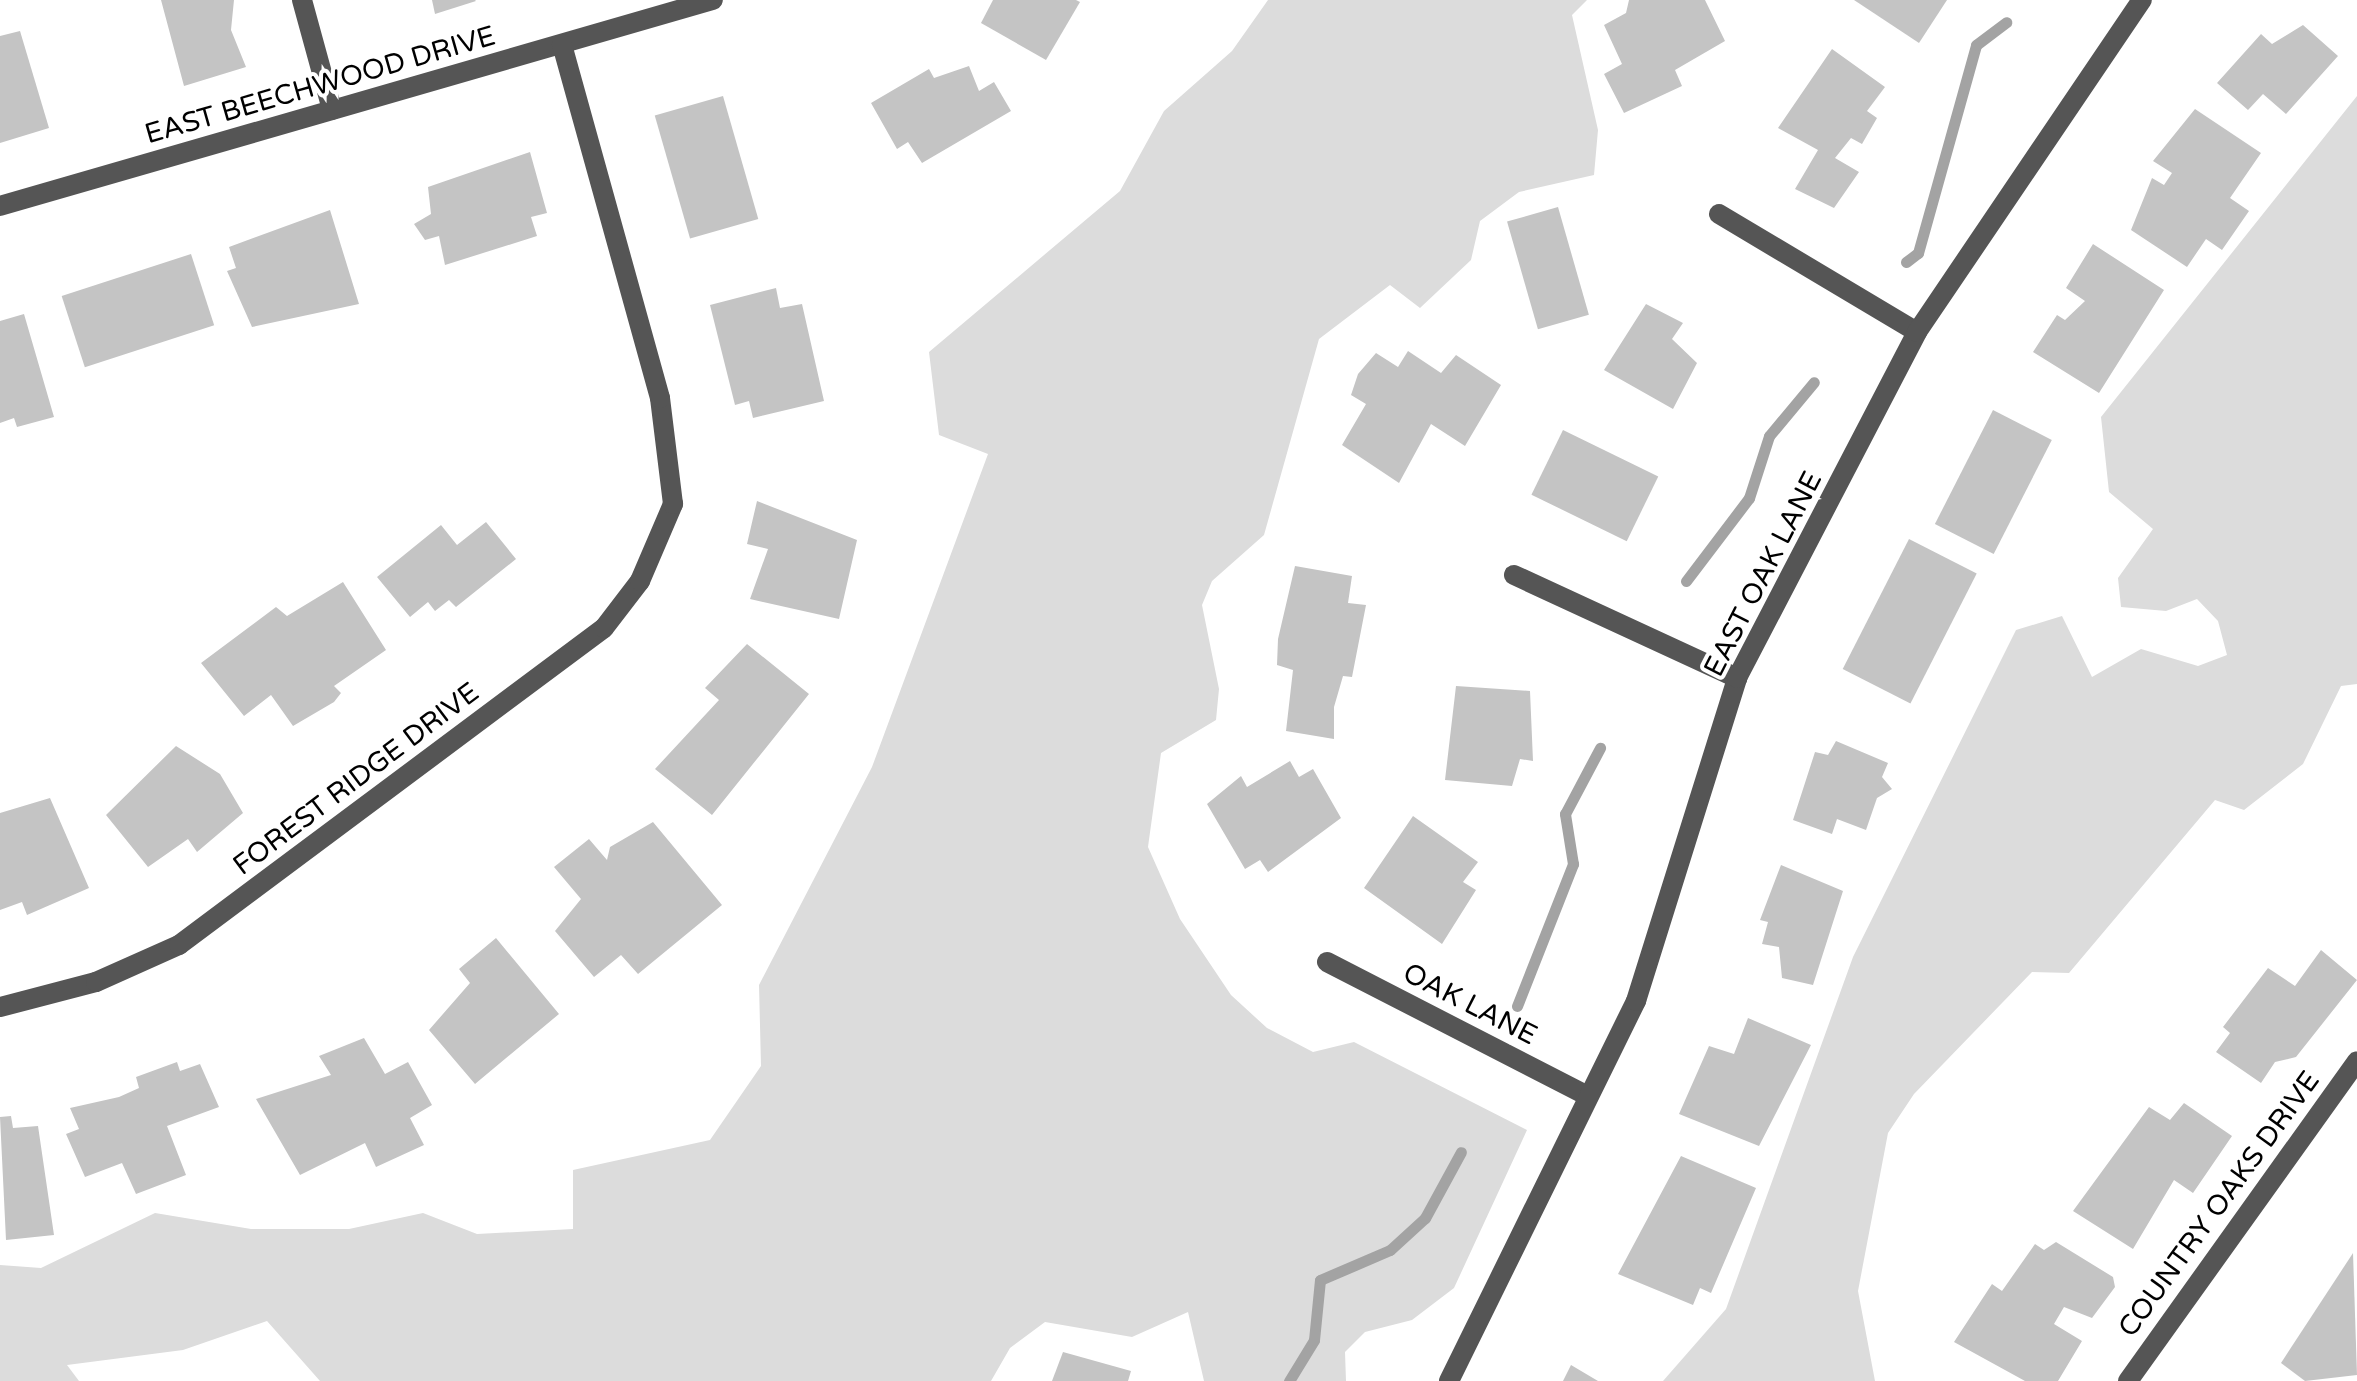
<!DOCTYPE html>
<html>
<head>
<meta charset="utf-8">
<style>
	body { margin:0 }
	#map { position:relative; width:2357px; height:1381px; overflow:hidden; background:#fff; font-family:"Varela Round",sans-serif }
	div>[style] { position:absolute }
	.green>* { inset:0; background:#dcdcdc }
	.stream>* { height:11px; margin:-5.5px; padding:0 5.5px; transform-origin:5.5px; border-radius:5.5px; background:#a3a3a3 }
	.building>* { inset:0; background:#c4c4c4; transform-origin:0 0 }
	.street>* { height:20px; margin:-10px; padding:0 10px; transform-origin:10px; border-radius:10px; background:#555 }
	span { translate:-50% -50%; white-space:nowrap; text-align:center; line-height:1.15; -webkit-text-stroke:8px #fff; paint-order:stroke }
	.street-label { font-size:28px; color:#000 }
</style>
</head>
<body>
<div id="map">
	<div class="green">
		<i style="clip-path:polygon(1268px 0,1587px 0,1572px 15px,1598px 130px,1594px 175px,1519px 192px,1480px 221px,1471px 260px,1420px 308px,1390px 285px,1319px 339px,1264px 535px,1212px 581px,1202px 605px,1219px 689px,1216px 720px,1161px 753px,1148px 847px,1180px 919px,1231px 995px,1267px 1028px,1313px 1052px,1354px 1042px,1527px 1130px,1454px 1288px,1412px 1320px,1365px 1332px,1345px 1352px,1346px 1381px,1204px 1381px,1188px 1312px,1132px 1337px,1045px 1322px,1010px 1348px,991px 1381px,320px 1381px,267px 1321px,183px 1350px,67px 1365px,79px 1381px,0 1381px,0 1265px,41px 1268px,155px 1213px,251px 1229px,349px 1229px,423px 1213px,477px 1234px,573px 1229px,573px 1170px,710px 1140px,761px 1066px,759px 985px,872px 767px,988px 454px,939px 435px,929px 352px,1120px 191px,1164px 111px,1232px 51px)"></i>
		<i style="clip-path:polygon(2357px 96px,2357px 684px,2341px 686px,2303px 764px,2244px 810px,2215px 800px,2069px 973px,2032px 972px,1914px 1094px,1888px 1133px,1858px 1291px,1875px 1381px,1663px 1381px,1726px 1309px,1853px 957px,2016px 630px,2062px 616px,2092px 677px,2141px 649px,2198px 666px,2227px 655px,2218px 621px,2197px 599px,2166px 611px,2121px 607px,2118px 578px,2153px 529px,2109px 492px,2101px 417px)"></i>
	</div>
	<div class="stream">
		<i style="left:1906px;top:262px;width:15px;rotate:-37deg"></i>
		<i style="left:1918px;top:253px;width:216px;rotate:-74.4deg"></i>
		<i style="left:1976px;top:45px;width:38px;rotate:-37deg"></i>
		<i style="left:1686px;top:581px;width:104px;rotate:-52.8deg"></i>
		<i style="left:1749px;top:498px;width:65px;rotate:-72.1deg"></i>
		<i style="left:1769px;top:436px;width:70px;rotate:-50.2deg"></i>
		<i style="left:1517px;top:1006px;width:153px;rotate:-68.5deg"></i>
		<i style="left:1573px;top:864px;width:51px;rotate:-99.1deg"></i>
		<i style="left:1565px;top:814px;width:75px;rotate:-62.1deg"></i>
		<i style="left:1289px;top:1381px;width:48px;rotate:-58.6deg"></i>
		<i style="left:1314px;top:1340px;width:60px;rotate:-84.3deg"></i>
		<i style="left:1320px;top:1280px;width:76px;rotate:-23.2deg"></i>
		<i style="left:1390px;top:1250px;width:47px;rotate:-42.4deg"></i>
		<i style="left:1425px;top:1218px;width:75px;rotate:-61.4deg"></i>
	</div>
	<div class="building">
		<i style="clip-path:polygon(161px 0,234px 0,231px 30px,246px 67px,184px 86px)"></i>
		<i style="clip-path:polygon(432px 0,475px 0,476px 1px,435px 14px)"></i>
		<i style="clip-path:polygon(993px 0,1076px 0,1080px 2px,1046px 60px,981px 23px)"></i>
		<i style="clip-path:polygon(1629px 0,1705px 0,1725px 41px,1675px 70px,1682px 86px,1624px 113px,1604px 74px,1622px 64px,1604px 25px,1626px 13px)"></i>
		<i style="clip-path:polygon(1854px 0,1947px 0,1919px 43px)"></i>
		<i style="clip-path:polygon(2303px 25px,2338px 56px,2286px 114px,2263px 94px,2248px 110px,2217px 83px,2261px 34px,2272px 44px)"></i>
		<i style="clip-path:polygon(20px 31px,49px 128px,0 143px,0 36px)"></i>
		<i style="clip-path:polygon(1832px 49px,1885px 87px,1867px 111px,1877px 118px,1862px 144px,1851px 138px,1835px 158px,1859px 172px,1834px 208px,1795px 189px,1818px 150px,1778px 128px)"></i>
		<i style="clip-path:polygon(969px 66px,979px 91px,994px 82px,1011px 111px,922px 163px,908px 142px,897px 149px,871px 103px,929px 69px,934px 78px)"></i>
		<i style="left:723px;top:96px;width:128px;height:71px;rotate:74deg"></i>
		<i style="clip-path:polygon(2195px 109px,2261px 153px,2230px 198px,2249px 211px,2222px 250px,2206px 239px,2187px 267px,2131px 230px,2152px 178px,2164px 185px,2172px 173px,2153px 161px)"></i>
		<i style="clip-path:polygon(530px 152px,547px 213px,531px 217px,537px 236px,445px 265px,439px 236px,425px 240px,414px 224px,431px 214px,428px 187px)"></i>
		<i style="left:1558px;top:207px;width:112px;height:53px;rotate:74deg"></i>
		<i style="clip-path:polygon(330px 210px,359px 304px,252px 327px,227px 271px,236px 268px,229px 247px)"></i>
		<i style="clip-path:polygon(2093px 244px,2164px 290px,2099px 393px,2033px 352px,2057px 315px,2065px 320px,2085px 301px,2066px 288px)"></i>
		<i style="left:191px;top:254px;width:75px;height:136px;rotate:72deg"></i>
		<i style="clip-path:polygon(776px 288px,780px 308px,802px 304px,824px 401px,753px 418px,749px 401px,735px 405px,710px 305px)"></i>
		<i style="clip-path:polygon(1646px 304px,1683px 323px,1672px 339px,1697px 363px,1673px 409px,1604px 370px)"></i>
		<i style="clip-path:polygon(24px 314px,54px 417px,17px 427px,14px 418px,0 423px,0 321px)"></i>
		<i style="clip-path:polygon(1408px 351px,1441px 373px,1456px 355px,1501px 385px,1465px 446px,1431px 424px,1399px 483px,1342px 445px,1366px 404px,1351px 395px,1358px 374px,1376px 353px,1398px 367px)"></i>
		<i style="left:1993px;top:410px;width:66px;height:128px;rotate:27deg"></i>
		<i style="left:1563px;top:430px;width:106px;height:72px;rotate:26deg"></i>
		<i style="clip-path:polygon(757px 501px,857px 540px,839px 619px,750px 599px,768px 549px,747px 544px)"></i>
		<i style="clip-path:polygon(486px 522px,516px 559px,456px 607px,449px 600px,435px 611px,428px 602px,410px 617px,377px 577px,441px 525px,457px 545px)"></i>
		<i style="left:1909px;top:539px;width:76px;height:146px;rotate:27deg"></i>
		<i style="clip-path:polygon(1295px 566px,1352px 576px,1348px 603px,1366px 605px,1352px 677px,1343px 676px,1334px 707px,1334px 739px,1286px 731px,1293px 670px,1277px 665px,1278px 639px)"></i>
		<i style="clip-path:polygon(343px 582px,386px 650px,334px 686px,341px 693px,334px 702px,293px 726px,271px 695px,244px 716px,201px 663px,276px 607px,287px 616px)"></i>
		<i style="clip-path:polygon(747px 644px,809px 694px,712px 815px,655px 769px,719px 700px,705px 688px)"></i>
		<i style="clip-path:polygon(1456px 686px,1530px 691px,1533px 761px,1520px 759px,1512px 786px,1445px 780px)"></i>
		<i style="clip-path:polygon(1836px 741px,1888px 763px,1882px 777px,1892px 789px,1877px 798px,1866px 830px,1837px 819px,1832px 834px,1793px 820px,1815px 752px,1828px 755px)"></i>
		<i style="clip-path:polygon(176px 746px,220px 774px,243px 813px,197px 852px,188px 839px,148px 867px,106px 815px)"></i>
		<i style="clip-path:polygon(1290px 761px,1299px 777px,1313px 769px,1341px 818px,1268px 872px,1260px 860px,1245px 869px,1207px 804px,1241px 776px,1247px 787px)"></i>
		<i style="clip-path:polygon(50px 798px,89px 888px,27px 915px,22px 902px,0 910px,0 813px)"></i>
		<i style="clip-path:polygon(1413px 816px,1478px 862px,1463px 882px,1476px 890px,1442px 944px,1364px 888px)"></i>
		<i style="clip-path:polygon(653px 822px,722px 905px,638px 974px,621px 955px,594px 977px,555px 931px,581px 899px,554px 867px,589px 839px,607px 860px,610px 847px)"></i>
		<i style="clip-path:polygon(1781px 865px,1843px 891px,1813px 985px,1782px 978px,1779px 947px,1762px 944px,1768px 922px,1760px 920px)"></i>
		<i style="clip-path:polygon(496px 938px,559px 1014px,475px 1084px,429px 1030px,470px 983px,459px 969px)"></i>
		<i style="clip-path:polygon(2321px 950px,2357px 980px,2296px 1057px,2275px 1062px,2261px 1083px,2216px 1052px,2230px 1033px,2223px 1027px,2268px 968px,2295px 986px)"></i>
		<i style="clip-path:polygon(1748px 1018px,1811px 1045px,1759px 1146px,1679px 1114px,1709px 1046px,1734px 1054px)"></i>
		<i style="clip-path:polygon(364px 1038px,385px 1074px,408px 1062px,432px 1105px,410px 1118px,424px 1145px,376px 1167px,365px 1143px,300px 1175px,256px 1099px,331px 1075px,319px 1056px)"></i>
		<i style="clip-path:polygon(177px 1062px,180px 1071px,200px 1064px,219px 1107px,167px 1126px,186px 1175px,136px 1194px,122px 1163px,85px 1177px,66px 1134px,79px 1129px,70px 1108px,119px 1097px,139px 1088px,136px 1077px)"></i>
		<i style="clip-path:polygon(2184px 1103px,2232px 1136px,2193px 1193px,2174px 1180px,2133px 1249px,2073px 1211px,2149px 1107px,2170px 1120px)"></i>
		<i style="clip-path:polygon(11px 1116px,13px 1128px,38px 1126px,54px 1235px,6px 1240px,0 1117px)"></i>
		<i style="clip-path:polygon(1681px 1156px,1756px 1188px,1711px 1293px,1700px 1288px,1693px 1305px,1618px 1274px)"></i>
		<i style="clip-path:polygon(2056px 1242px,2113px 1277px,2115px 1287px,2092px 1318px,2064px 1307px,2054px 1324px,2082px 1341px,2058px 1381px,2025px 1381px,1954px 1342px,1992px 1284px,2002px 1291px,2035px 1244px,2044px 1250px)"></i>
		<i style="clip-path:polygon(2353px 1253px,2357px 1375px,2305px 1381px,2281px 1363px)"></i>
		<i style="clip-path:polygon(1063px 1352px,1131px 1371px,1128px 1381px,1052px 1381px)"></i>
		<i style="clip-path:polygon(1571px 1365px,1598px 1381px,1563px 1381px)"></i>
	</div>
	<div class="street">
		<i style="left:302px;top:0;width:114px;rotate:74.7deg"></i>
		<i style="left:0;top:206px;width:742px;rotate:-16.12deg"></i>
		<i style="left:1719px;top:214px;width:230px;rotate:30.8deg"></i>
		<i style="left:1514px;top:575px;width:246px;rotate:24.8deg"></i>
		<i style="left:1327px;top:962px;width:293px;rotate:27.2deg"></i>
		<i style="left:0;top:1007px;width:99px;rotate:-14.6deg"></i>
		<i style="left:96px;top:982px;width:91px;rotate:-24deg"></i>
		<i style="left:179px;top:945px;width:530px;rotate:-36.72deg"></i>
		<i style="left:604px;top:628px;width:59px;rotate:-52.5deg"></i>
		<i style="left:640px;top:581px;width:84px;rotate:-66.8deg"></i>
		<i style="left:673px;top:504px;width:107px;rotate:-97deg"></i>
		<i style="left:660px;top:398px;width:367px;rotate:-105.5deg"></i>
		<i style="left:1449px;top:1381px;width:424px;rotate:-63.8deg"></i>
		<i style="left:1636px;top:1001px;width:338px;rotate:-72.6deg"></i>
		<i style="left:1737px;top:678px;width:390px;rotate:-62.5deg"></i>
		<i style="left:1917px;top:332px;width:401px;rotate:-55.9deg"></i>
		<i style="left:2128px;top:1381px;width:393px;rotate:-54.4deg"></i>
	</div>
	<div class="street-label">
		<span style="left:320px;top:85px;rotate:-16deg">EAST BEECHWOOD DRIVE</span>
		<span style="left:1763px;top:574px;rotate:-63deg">EAST OAK LANE</span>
		<span style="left:356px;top:779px;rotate:-37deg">FOREST RIDGE DRIVE</span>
		<span style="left:1470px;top:1004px;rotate:27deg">OAK LANE</span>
		<span style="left:2219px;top:1204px;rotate:-54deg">COUNTRY OAKS DRIVE</span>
	</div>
</div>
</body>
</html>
